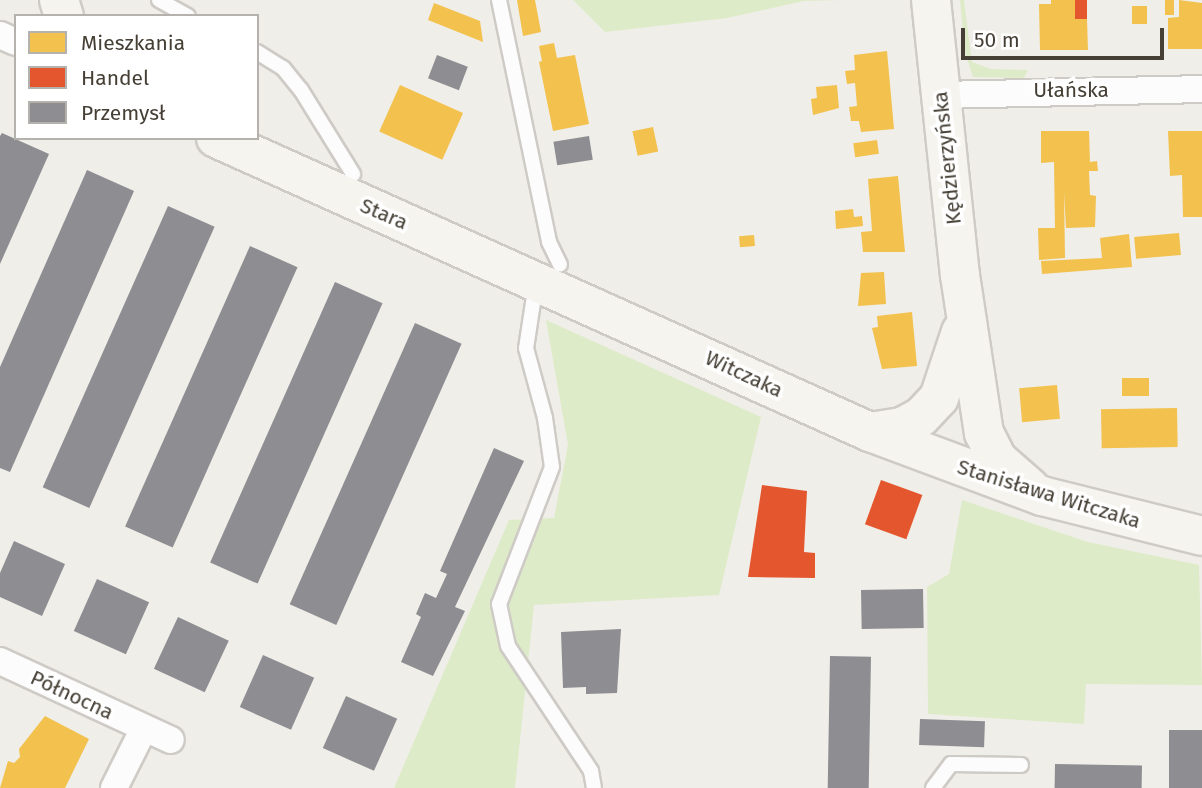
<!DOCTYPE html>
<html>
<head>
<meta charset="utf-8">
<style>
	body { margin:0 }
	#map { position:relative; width:1202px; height:788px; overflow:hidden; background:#f0eee8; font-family:"Fira Sans",sans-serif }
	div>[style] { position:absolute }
	.green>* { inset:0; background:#deebc8 }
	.homes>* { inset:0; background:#f2c14e; transform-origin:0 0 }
	.shops>* { inset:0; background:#e4572e; transform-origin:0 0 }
	.industry>* { inset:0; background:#8d8d92; transform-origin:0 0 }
	.roads { filter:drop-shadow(2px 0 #cecbc6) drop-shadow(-2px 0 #cecbc6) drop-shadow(0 2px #cecbc6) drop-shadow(0 -2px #cecbc6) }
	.lane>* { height:14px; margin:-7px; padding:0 7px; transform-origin:7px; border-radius:7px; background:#fdfcfc }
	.street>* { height:26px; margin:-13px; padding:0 13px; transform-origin:13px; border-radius:13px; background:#fdfcfc }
	.secondary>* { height:38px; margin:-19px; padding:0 19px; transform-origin:19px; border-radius:19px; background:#f6f4ee }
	span { translate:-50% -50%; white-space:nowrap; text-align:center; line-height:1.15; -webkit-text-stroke:7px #fff; paint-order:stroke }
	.street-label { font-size:21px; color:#453f35 }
	.legend { position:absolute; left:14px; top:14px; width:245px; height:126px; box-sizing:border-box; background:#fff; border:2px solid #b5b2ae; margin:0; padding:9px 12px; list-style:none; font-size:21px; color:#453f35 }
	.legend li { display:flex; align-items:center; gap:14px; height:35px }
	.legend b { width:35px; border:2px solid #b5b2ae }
	.scale { position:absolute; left:961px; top:28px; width:203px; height:32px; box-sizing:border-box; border:4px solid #453f35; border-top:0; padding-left:9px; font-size:21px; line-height:24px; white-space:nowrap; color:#453f35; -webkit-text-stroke:5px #fff; paint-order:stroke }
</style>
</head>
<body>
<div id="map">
	<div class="green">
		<i style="clip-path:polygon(573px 0,840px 0,804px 1px,727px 18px,605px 32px)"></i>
		<i style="clip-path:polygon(960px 0,964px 0,972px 62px,991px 69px,1028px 70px,1024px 78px,973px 77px,965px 52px)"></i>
		<i style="clip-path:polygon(546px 320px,761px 417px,719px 595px,534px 605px,515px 788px,394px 788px,509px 520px,554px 518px,568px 445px)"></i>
		<i style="clip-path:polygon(962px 500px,1088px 542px,1199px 565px,1202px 685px,1086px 684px,1084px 724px,928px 714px,927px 587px,949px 574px)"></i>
	</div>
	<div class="homes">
		<i style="clip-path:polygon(517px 0,535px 0,541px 32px,523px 36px)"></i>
		<i style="clip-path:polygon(1051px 0,1075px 0,1076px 19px,1087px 19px,1088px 50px,1040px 50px,1039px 4px,1051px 4px)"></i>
		<i style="left:1165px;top:0;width:9px;height:15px"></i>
		<i style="clip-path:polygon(1179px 0,1202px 3px,1202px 49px,1168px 49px,1168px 18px,1179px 17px)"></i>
		<i style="clip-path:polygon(434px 3px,480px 21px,483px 42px,428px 20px)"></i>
		<i style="left:1132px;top:6px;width:15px;height:18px"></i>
		<i style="clip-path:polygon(554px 43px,557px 58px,575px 55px,589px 124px,553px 131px,539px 62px,542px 61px,539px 46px)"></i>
		<i style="clip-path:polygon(887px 51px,894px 129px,861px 132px,859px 121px,851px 121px,849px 107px,857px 106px,855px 83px,847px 84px,845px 71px,855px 70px,854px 55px)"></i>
		<i style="left:400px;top:85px;width:69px;height:51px;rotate:24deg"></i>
		<i style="clip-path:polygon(837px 85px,839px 108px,813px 115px,811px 99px,817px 98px,816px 87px)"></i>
		<i style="left:653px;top:127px;width:25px;height:21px;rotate:78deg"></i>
		<i style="clip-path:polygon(1041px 131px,1089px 131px,1090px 162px,1097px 161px,1098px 171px,1089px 171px,1090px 195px,1096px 196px,1095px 227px,1066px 228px,1064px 192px,1065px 258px,1039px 260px,1038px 228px,1055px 228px,1054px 162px,1041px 163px)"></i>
		<i style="clip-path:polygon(1168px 131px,1202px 131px,1202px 217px,1183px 217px,1182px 175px,1170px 176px)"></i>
		<i style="left:877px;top:140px;width:14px;height:24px;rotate:82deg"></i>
		<i style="clip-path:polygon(898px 176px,905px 252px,863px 252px,861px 232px,872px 231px,868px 179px)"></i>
		<i style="clip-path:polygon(853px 209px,854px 217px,862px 216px,863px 226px,836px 229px,835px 211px)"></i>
		<i style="left:1179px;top:233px;width:22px;height:45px;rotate:85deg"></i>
		<i style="clip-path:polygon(1129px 234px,1132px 267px,1042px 274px,1041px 261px,1102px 258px,1100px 238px)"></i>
		<i style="left:754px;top:235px;width:11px;height:15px;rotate:85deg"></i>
		<i style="clip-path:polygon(884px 272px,886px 304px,858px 306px,861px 273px)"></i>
		<i style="clip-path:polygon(912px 312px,917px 366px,882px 369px,872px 328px,878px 327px,877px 316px)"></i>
		<i style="left:1122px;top:378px;width:27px;height:18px"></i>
		<i style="left:1057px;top:385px;width:34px;height:38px;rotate:85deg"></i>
		<i style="left:1177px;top:408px;width:39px;height:76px;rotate:89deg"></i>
		<i style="clip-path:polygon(45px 716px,89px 739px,65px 788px,0 788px,8px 761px,14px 763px,20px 757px,19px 749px)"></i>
	</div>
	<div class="shops">
		<i style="left:1075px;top:0;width:12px;height:19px"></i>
		<i style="left:881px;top:480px;width:44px;height:47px;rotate:20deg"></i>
		<i style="clip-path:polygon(762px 485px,807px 491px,804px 552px,815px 553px,815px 578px,748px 577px)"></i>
	</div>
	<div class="industry">
		<i style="left:437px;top:55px;width:33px;height:25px;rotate:21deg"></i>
		<i style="clip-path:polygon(2px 133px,49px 154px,0 264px,0 136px)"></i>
		<i style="left:589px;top:136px;width:24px;height:36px;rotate:81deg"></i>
		<i style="clip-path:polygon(87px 170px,134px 191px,10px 472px,0 468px,0 367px)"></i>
		<i style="left:168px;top:206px;width:51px;height:308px;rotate:24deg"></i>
		<i style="left:250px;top:246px;width:52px;height:307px;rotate:24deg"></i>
		<i style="left:335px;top:282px;width:52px;height:307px;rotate:24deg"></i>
		<i style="left:415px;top:323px;width:51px;height:308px;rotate:24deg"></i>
		<i style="clip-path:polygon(494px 448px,524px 461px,455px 607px,465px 611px,433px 676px,401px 662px,421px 617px,416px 614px,425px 593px,436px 598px,447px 574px,440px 571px)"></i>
		<i style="clip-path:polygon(14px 541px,65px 564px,42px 616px,0 597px,0 573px)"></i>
		<i style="left:97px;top:579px;width:57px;height:57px;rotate:24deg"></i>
		<i style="left:923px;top:589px;width:39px;height:62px;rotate:89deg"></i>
		<i style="left:178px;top:617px;width:56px;height:57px;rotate:25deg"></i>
		<i style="clip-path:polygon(621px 629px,617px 693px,586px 694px,586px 687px,563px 688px,561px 632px)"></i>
		<i style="left:263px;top:655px;width:56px;height:57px;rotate:24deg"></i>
		<i style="left:830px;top:656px;width:41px;height:132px;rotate:1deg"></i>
		<i style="left:346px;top:696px;width:56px;height:57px;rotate:24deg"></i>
		<i style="left:920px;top:719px;width:65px;height:26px;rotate:2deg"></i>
		<i style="left:1169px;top:730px;width:33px;height:58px"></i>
		<i style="left:1055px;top:764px;width:87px;height:24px;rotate:1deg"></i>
	</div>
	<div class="roads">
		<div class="lane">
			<i style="left:159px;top:0;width:33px;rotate:29deg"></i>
			<i style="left:499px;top:0;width:247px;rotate:78.3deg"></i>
			<i style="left:549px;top:242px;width:25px;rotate:64deg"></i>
			<i style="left:257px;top:52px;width:31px;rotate:32deg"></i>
			<i style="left:283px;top:68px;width:28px;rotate:51deg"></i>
			<i style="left:301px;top:90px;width:99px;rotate:58.2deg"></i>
			<i style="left:536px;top:283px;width:66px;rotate:98.7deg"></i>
			<i style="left:526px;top:348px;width:73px;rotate:74.8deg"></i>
			<i style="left:545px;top:418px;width:49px;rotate:81.9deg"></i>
			<i style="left:552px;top:467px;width:147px;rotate:111.1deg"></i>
			<i style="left:499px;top:604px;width:43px;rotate:77.9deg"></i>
			<i style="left:508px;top:646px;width:150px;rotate:56.4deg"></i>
			<i style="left:591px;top:771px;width:17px;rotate:80deg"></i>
			<i style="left:933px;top:788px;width:30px;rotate:-53deg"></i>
			<i style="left:951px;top:764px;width:70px;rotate:0.8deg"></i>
		</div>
		<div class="street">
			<i style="left:0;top:35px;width:17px;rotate:24deg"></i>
			<i style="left:940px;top:95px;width:262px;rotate:-1.3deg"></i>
			<i style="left:0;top:661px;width:188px;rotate:24.8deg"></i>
			<i style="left:114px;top:788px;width:67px;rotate:-63.4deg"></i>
		</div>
		<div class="secondary">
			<i style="left:59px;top:0;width:17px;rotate:73deg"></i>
			<i style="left:931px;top:0;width:277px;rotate:84deg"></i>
			<i style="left:960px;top:275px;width:160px;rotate:81.4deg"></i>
			<i style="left:984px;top:433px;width:29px;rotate:63deg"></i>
			<i style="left:997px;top:459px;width:43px;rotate:41.2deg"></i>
			<i style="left:216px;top:138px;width:717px;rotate:24.21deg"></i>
			<i style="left:870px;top:432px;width:184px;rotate:20.4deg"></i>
			<i style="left:1042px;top:496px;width:165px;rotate:14deg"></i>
			<i style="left:870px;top:432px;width:32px;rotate:-9deg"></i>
			<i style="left:902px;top:427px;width:21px;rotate:-28deg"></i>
			<i style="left:921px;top:417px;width:26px;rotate:-47deg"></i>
			<i style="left:939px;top:398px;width:70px;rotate:-71.6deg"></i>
		</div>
	</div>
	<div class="street-label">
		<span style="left:1071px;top:90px">Ułańska</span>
		<span style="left:947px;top:158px;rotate:-96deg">Kędzierzyńska</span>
		<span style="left:384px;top:214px;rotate:23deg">Stara</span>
		<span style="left:744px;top:374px;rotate:25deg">Witczaka</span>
		<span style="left:1049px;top:494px;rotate:17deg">Stanisława Witczaka</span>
		<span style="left:72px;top:695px;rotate:25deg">Północna</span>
	</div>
	<ul class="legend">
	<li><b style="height:19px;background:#f2c14e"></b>Mieszkania</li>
	<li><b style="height:19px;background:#e4572e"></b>Handel</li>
	<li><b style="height:19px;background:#8d8d92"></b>Przemysł</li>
	</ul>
	<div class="scale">50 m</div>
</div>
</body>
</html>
